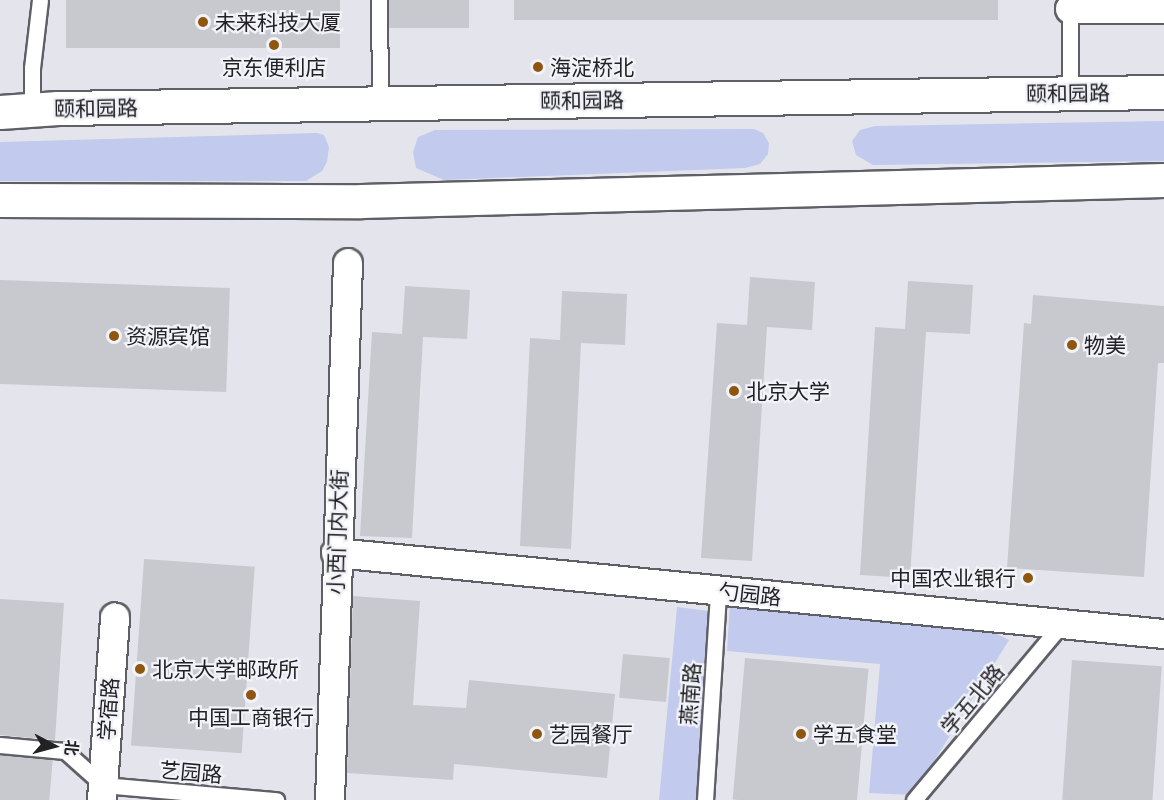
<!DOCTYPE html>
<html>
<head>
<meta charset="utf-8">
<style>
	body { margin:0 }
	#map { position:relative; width:1164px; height:800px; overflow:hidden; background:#e4e5ec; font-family:"Golos Text","Noto Sans SC",sans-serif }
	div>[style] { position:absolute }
	.green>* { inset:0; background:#c2caed }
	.building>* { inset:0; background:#c8c9cf; transform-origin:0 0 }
	.roads { filter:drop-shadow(2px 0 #5f6066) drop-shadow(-2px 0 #5f6066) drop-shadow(0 2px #5f6066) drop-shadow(0 -2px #5f6066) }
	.lane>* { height:15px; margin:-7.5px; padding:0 7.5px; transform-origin:7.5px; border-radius:7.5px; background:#fff }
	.street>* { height:28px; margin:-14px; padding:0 14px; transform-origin:14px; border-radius:14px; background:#fff }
	.secondary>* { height:33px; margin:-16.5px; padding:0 16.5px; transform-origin:16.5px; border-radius:16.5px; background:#fff }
	.dots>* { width:16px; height:16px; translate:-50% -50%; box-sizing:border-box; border:3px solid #f1f3f9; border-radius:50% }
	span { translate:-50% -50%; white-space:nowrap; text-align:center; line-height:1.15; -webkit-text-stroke:4.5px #f1f3f9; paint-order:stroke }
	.poi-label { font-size:21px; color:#222224 }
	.left { translate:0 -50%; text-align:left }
	.right { translate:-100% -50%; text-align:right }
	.street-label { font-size:21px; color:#222224 }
	.north { position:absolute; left:24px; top:716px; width:60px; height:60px; -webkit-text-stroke:4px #f1f3f9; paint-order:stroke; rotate:96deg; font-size:16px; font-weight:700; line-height:24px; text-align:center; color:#222224 }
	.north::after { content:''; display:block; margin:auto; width:21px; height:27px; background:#222224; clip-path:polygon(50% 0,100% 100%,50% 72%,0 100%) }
</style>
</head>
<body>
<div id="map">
	<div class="green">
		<i style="clip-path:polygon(1164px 121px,1164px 161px,873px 165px,856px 155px,852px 141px,860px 130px,875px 126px)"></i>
		<i style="clip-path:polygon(754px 129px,763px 133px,769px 143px,768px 154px,760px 164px,745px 168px,444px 180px,416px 168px,413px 152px,418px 137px,435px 130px)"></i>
		<i style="clip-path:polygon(317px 133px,324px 135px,329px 147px,327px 162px,322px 171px,306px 181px,0 181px,0 142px)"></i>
		<i style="clip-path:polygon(730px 603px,981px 626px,1009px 640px,913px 795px,869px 793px,880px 664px,727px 651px)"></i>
		<i style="clip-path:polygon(677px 607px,709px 611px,696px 800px,659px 800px)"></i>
	</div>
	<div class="building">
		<i style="left:66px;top:0;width:274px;height:48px"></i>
		<i style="left:389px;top:0;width:80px;height:28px"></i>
		<i style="left:514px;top:0;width:484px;height:20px"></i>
		<i style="clip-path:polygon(750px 277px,815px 282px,812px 330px,767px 327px,752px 561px,701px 558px,717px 323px,747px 325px)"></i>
		<i style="left:0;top:280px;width:230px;height:104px;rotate:2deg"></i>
		<i style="clip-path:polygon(908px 281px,973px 285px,970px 334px,926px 332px,910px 578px,860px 575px,875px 327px,905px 329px)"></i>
		<i style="clip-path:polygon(405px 286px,470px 290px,467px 339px,423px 337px,412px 538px,360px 536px,372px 332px,402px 334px)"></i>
		<i style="clip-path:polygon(562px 291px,627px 294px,625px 345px,581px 343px,571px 549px,520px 546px,530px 338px,560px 340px)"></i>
		<i style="clip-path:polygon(1033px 295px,1164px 306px,1164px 363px,1158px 363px,1144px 577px,1007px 568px,1024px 323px,1031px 324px)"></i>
		<i style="left:144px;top:559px;width:111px;height:187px;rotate:4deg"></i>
		<i style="clip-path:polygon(353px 596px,420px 601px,413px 705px,466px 708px,469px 680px,615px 694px,607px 778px,454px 764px,453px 780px,347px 773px)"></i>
		<i style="clip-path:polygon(0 599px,64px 603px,55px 740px,0 735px)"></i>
		<i style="left:623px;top:654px;width:47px;height:44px;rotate:5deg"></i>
		<i style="left:745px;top:658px;width:124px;height:142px;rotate:5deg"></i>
		<i style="left:1072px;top:660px;width:90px;height:140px;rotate:4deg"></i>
		<i style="left:0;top:755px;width:53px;height:45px;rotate:5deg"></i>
	</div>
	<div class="roads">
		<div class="lane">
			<i style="left:379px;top:0;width:104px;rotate:89.4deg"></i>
			<i style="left:1070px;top:3px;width:90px;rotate:90deg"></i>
			<i style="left:32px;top:110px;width:42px;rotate:-90deg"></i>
			<i style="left:32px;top:68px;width:68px;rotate:-83.3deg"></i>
			<i style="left:0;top:745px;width:65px;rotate:5.3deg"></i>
			<i style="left:65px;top:751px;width:51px;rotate:41.8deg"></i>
			<i style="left:103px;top:785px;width:174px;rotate:5deg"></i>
			<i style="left:705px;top:800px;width:209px;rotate:-86.4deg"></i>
			<i style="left:914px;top:800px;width:229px;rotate:-50deg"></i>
		</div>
		<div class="street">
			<i style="left:1070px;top:9px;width:94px"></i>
			<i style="left:336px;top:553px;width:832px;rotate:5.59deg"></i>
			<i style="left:102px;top:800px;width:183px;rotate:-85.9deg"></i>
			<i style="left:330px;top:800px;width:537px;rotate:-88.08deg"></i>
		</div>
		<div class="secondary">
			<i style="left:0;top:112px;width:58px;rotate:-3.9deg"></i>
			<i style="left:58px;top:108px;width:1106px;rotate:-0.83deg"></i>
			<i style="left:0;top:200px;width:361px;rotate:0.2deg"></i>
			<i style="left:361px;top:201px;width:803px;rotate:-1.5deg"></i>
		</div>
	</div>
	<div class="dots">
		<i style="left:203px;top:22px;background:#8f560f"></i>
		<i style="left:274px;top:45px;background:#8f560f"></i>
		<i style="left:538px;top:67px;background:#8f560f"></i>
		<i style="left:114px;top:336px;background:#8f560f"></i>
		<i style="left:1072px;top:345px;background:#8f560f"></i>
		<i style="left:734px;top:391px;background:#8f560f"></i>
		<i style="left:1028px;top:578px;background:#8f560f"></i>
		<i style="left:140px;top:669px;background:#8f560f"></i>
		<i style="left:251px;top:695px;background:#8f560f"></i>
		<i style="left:537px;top:734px;background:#8f560f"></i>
		<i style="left:801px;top:734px;background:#8f560f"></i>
	</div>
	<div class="poi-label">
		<span class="left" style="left:215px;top:22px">未来科技大厦</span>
		<span style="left:274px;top:67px">京东便利店</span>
		<span class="left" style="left:550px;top:67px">海淀桥北</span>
		<span class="left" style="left:126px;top:336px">资源宾馆</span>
		<span class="left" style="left:1084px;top:345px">物美</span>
		<span class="left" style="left:746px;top:391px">北京大学</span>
		<span class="right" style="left:1016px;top:578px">中国农业银行</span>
		<span class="left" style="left:152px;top:669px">北京大学邮政所</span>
		<span style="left:251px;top:717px">中国工商银行</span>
		<span class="left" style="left:549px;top:734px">艺园餐厅</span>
		<span class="left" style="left:813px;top:734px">学五食堂</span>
	</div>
	<div class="street-label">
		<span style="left:1068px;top:93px;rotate:-1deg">颐和园路</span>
		<span style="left:582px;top:100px;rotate:-1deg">颐和园路</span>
		<span style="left:96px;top:108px;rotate:-1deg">颐和园路</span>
		<span style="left:337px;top:532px;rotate:-88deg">小西门内大街</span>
		<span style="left:750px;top:594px;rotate:6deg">勺园路</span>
		<span style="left:690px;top:694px;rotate:-86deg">燕南路</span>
		<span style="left:972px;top:699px;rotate:-50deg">学五北路</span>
		<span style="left:108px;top:709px;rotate:-86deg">学宿路</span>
		<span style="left:191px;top:772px;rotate:5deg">艺园路</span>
	</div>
	<div class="north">北</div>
</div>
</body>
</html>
